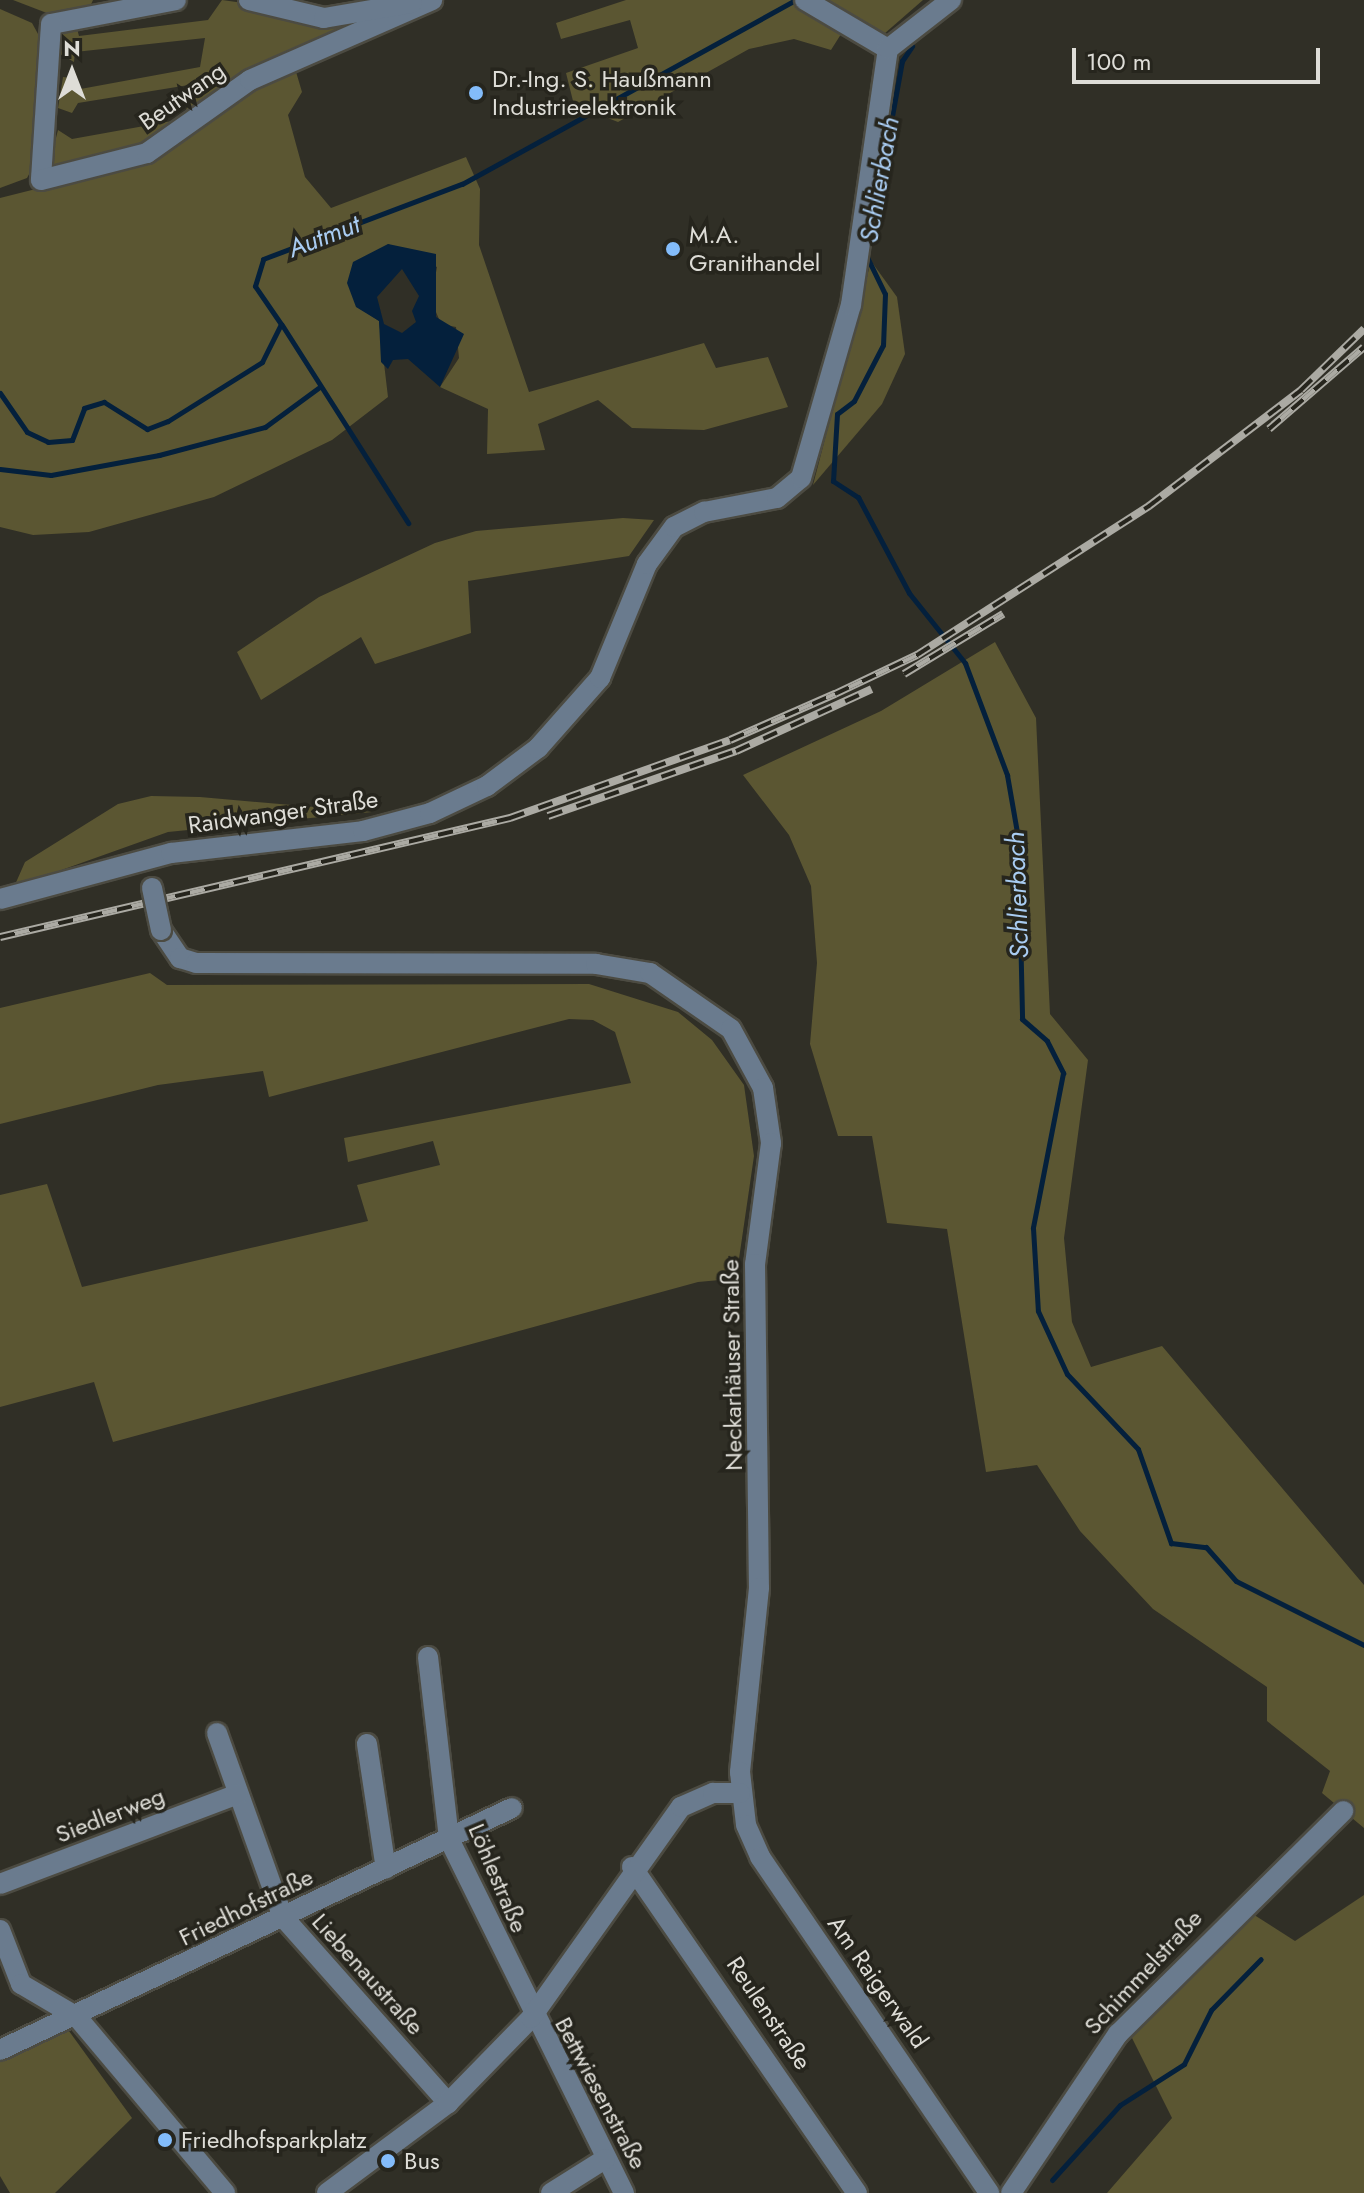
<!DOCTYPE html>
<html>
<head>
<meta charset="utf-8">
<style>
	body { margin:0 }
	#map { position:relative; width:1364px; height:2193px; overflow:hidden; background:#302f26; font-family:Jost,sans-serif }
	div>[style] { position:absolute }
	.green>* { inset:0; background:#5b5632 }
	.water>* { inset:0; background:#04203c }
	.stream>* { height:5px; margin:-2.5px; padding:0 2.5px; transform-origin:2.5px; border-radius:2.5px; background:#04203c }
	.roads { filter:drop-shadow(2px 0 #4c4b42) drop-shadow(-2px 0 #4c4b42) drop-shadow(0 2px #4c4b42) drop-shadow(0 -2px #4c4b42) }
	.minor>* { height:20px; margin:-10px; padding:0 10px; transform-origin:10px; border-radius:10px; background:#6a7b8e }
	.rail>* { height:8px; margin-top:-4px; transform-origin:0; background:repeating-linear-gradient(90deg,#26251d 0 15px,#abaaa3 0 30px); box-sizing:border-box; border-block:2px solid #abaaa3 }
	.bridges { filter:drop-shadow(2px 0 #4c4b42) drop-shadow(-2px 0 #4c4b42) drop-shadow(0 2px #4c4b42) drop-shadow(0 -2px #4c4b42) }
	.minor-bridge>* { height:20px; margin:-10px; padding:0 10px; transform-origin:10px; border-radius:10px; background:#6a7b8e }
	.dots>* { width:22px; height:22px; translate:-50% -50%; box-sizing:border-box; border:4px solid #26251d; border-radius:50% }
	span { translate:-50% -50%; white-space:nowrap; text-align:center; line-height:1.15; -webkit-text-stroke:7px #26251d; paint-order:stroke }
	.poi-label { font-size:24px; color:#deddd7 }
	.left { translate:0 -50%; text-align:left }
	.street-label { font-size:24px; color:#deddd7 }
	.water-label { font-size:26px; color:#a9ccf2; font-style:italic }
	.north { position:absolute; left:32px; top:32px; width:80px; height:80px; -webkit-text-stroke:6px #26251d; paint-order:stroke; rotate:0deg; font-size:22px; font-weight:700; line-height:32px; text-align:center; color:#deddd7 }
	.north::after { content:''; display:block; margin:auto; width:28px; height:36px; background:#deddd7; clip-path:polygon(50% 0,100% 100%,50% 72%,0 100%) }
	.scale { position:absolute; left:1072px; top:48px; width:248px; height:36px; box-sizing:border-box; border:4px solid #deddd7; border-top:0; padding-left:10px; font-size:24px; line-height:28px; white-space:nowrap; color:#deddd7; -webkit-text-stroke:6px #26251d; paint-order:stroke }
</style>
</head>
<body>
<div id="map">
	<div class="green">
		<i style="clip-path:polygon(13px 0,93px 0,89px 9px,52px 15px)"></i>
		<i style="clip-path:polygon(222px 0,364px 20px,165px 141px,56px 172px,49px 165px,58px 130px,72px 139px,183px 119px,195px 84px,78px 103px,72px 113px,58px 108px,63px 77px,72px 78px,75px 90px,200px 67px,205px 38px,75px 52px,74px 62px,55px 51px,62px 28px,76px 25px,79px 36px,208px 20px)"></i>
		<i style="clip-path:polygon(626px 0,795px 0,843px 31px,831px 50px,794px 39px,749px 49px,618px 122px,574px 105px,566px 73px,638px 48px,630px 20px,561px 39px,556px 23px)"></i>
		<i style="clip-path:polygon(818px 0,923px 0,884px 34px)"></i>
		<i style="clip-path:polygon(0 9px,32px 23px,43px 43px,34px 165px,27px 178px,0 188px)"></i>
		<i style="clip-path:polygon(294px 65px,302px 92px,288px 115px,305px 177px,331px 208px,466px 157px,480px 189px,479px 245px,529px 392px,704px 343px,716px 368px,768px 357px,788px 407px,704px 430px,632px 428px,598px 400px,538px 424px,545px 450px,487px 454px,488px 409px,440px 387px,459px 358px,456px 327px,441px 324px,431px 300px,437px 267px,388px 244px,356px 306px,379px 321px,388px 397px,332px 440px,214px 497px,89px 532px,33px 535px,0 527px,0 198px,143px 162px,185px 139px,251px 85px)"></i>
		<i style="clip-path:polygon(871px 261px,897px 297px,905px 354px,882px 404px,813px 485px)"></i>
		<i style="clip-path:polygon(623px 518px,654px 520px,629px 556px,468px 581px,471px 633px,375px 664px,361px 637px,261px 700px,237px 652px,319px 597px,435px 543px,476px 531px)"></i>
		<i style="clip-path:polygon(995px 642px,1036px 718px,1050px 1014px,1088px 1060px,1064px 1238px,1072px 1322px,1091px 1367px,1162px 1346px,1364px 1585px,1364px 1828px,1322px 1793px,1330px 1771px,1267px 1721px,1267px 1687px,1153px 1609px,1080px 1531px,1037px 1465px,986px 1472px,947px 1229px,887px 1223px,872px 1136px,838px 1136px,810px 1044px,817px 963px,811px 886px,789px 835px,743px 775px,881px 711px)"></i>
		<i style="clip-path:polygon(151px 796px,200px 797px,372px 812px,168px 832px,14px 887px,25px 862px,118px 804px)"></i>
		<i style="clip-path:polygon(150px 973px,167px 985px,589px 984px,678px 1012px,712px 1040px,744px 1085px,754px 1156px,734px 1293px,720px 1280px,698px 1282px,113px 1442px,94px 1382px,0 1407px,0 1195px,47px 1184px,82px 1287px,368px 1221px,357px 1185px,440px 1165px,433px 1141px,348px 1162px,344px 1138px,631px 1083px,615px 1032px,593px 1020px,569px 1019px,269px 1097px,263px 1071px,158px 1085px,0 1124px,0 1008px)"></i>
		<i style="clip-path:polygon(1364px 1895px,1364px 2193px,1107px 2193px,1172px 2118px,1131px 2036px,1248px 1911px,1295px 1941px)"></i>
		<i style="clip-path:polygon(69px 2031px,132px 2118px,55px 2193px,10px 2193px,0 2176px,0 2059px)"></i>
	</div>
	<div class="water">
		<i style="clip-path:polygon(evenodd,388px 244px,436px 254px,436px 317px,464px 334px,440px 387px,408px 359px,393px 360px,388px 369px,381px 362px,379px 321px,356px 307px,347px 283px,353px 262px,388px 244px,402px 269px,419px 296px,412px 311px,416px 322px,402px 333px,384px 324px,377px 297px,402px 269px)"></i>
	</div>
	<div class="stream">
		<i style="left:874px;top:215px;width:157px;rotate:-79.7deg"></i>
		<i style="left:902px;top:61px;width:18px;rotate:-56deg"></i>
		<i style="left:867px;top:257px;width:41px;rotate:64.1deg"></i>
		<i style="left:885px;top:294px;width:51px;rotate:92.2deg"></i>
		<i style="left:883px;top:345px;width:63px;rotate:117.4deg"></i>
		<i style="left:854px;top:401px;width:21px;rotate:143deg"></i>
		<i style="left:837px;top:414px;width:67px;rotate:93.4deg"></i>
		<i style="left:833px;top:481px;width:30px;rotate:33deg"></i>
		<i style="left:858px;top:497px;width:109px;rotate:62deg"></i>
		<i style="left:909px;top:593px;width:90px;rotate:51.3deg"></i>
		<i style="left:965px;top:663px;width:120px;rotate:69.4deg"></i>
		<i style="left:1007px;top:775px;width:64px;rotate:80.1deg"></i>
		<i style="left:1018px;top:838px;width:181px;rotate:88.7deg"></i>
		<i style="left:1022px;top:1019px;width:33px;rotate:41deg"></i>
		<i style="left:1047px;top:1041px;width:36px;rotate:63deg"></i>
		<i style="left:1063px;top:1073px;width:158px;rotate:101deg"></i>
		<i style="left:1033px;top:1228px;width:83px;rotate:86.6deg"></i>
		<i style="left:1038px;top:1311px;width:69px;rotate:65.3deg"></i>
		<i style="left:1067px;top:1374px;width:103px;rotate:46.6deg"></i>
		<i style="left:1138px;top:1449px;width:100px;rotate:70.7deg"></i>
		<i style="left:1171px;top:1543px;width:35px;rotate:7deg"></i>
		<i style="left:1206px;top:1547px;width:45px;rotate:48.6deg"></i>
		<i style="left:1236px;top:1581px;width:143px;rotate:26.6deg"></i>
		<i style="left:282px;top:325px;width:235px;rotate:57.5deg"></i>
		<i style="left:0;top:393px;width:47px;rotate:55.3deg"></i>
		<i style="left:27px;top:432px;width:23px;rotate:25deg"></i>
		<i style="left:48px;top:442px;width:24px;rotate:-5deg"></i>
		<i style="left:72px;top:440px;width:34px;rotate:-69deg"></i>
		<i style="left:84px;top:408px;width:21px;rotate:-17deg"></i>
		<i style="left:104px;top:402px;width:51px;rotate:32.1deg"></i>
		<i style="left:147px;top:429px;width:22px;rotate:-21deg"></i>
		<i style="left:168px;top:421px;width:111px;rotate:-32.1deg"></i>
		<i style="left:262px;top:362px;width:42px;rotate:-63.4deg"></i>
		<i style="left:281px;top:324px;width:46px;rotate:-124.4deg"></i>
		<i style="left:255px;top:286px;width:28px;rotate:-73deg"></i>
		<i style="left:263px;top:259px;width:213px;rotate:-20.7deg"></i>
		<i style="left:462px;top:184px;width:381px;rotate:-28.9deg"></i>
		<i style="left:0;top:469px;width:51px;rotate:6.7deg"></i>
		<i style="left:51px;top:475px;width:110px;rotate:-10.5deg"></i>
		<i style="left:159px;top:455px;width:110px;rotate:-14.8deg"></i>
		<i style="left:265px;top:427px;width:66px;rotate:-36.3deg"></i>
		<i style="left:1052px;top:2180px;width:101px;rotate:-47.8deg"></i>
		<i style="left:1120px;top:2105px;width:76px;rotate:-32.6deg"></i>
		<i style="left:1184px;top:2064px;width:60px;rotate:-63.4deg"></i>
		<i style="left:1211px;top:2010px;width:71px;rotate:-45.6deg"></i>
	</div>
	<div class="roads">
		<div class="minor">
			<i style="left:176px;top:0;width:127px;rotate:169.1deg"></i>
			<i style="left:51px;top:24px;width:156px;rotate:93.7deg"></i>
			<i style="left:41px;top:180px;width:109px;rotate:-14.3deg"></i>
			<i style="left:147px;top:153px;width:126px;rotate:-35.3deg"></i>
			<i style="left:250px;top:80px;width:199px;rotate:-23.7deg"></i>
			<i style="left:249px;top:0;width:77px;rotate:13.5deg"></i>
			<i style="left:324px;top:18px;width:89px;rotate:-9.7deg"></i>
			<i style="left:805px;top:0;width:96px;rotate:30.6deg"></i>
			<i style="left:0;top:899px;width:177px;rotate:-15.1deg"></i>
			<i style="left:171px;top:853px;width:193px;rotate:-6.5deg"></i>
			<i style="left:363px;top:831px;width:69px;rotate:-15deg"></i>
			<i style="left:430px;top:813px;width:63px;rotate:-25.3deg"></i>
			<i style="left:487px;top:786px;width:64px;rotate:-36.7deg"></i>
			<i style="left:538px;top:748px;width:94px;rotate:-48.5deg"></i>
			<i style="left:600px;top:678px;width:123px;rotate:-67.6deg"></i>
			<i style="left:647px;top:564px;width:46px;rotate:-53.9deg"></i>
			<i style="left:674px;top:527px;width:34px;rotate:-27deg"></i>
			<i style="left:704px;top:512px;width:74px;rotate:-10.9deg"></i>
			<i style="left:777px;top:498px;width:31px;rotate:-40deg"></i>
			<i style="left:801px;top:478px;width:180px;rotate:-73.9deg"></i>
			<i style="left:851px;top:305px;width:259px;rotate:-81.8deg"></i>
			<i style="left:888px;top:49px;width:80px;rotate:-37.9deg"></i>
			<i style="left:161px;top:930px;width:34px;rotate:56deg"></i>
			<i style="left:180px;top:958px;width:17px;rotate:17deg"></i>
			<i style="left:196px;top:963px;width:400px;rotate:0.1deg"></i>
			<i style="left:596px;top:964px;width:55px;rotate:9.5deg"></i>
			<i style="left:650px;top:973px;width:98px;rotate:34.7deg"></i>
			<i style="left:731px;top:1029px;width:67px;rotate:61.5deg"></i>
			<i style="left:763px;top:1088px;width:56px;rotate:81.7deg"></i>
			<i style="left:771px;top:1143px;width:122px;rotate:97.5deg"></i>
			<i style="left:755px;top:1264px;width:324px;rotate:89.3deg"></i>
			<i style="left:759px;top:1588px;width:185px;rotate:95.9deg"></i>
			<i style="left:740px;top:1772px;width:53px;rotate:83.5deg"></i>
			<i style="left:746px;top:1825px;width:35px;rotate:66deg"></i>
			<i style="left:760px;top:1857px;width:407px;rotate:55.7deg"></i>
			<i style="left:428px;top:1657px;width:183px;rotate:83.4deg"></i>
			<i style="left:449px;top:1839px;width:395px;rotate:63.7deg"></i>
			<i style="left:217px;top:1733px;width:195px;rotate:70.3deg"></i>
			<i style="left:283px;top:1917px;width:249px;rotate:48.4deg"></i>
			<i style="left:367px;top:1744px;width:126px;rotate:81.4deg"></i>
			<i style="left:632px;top:1867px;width:396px;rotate:55.4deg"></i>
			<i style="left:0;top:1884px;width:254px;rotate:-20.7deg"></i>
			<i style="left:0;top:1930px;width:58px;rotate:68.7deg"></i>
			<i style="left:21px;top:1984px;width:65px;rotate:30.5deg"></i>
			<i style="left:77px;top:2017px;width:230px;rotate:49.9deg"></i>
			<i style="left:0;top:2050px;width:566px;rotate:-25.3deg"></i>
			<i style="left:327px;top:2193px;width:151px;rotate:-36.6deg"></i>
			<i style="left:448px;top:2103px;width:119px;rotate:-45.7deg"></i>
			<i style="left:531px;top:2018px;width:259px;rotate:-54.6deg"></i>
			<i style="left:681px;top:1807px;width:35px;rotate:-24deg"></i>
			<i style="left:713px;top:1793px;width:27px"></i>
			<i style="left:551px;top:2193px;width:64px;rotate:-32.2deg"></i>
			<i style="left:1011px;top:2193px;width:192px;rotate:-56.1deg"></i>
			<i style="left:1118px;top:2034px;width:317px;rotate:-44.7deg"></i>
		</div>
	</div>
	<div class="rail">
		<i style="left:1269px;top:429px;width:125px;rotate:-40.8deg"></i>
		<i style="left:904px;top:674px;width:116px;rotate:-31.2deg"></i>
		<i style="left:548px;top:816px;width:199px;rotate:-19.1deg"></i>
		<i style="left:736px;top:751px;width:149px;rotate:-24.5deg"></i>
		<i style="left:0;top:937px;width:524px;rotate:-13.13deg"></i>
		<i style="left:510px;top:818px;width:233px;rotate:-19.5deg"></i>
		<i style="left:730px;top:740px;width:115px;rotate:-23.7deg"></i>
		<i style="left:835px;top:694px;width:91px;rotate:-25.4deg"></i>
		<i style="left:917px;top:655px;width:276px;rotate:-32.7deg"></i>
		<i style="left:1149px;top:506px;width:191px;rotate:-37.3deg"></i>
		<i style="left:1301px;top:390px;width:88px;rotate:-44.1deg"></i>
	</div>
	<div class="bridges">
		<div class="minor-bridge">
			<i style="left:152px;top:888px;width:43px;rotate:77.9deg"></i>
		</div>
	</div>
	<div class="dots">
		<i style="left:476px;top:93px;background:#83bcfa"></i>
		<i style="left:673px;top:249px;background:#83bcfa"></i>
		<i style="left:165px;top:2140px;background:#83bcfa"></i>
		<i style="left:388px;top:2161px;background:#83bcfa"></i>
	</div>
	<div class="poi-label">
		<span class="left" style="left:492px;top:93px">Dr.-Ing. S. Haußmann<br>Industrieelektronik</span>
		<span class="left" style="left:689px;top:249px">M.A.<br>Granithandel</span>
		<span class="left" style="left:181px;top:2140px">Friedhofsparkplatz</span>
		<span class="left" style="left:404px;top:2161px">Bus</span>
	</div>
	<div class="street-label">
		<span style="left:182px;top:96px;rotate:-35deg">Beutwang</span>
		<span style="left:283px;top:812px;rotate:-8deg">Raidwanger Straße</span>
		<span style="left:732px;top:1365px;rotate:-91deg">Neckarhäuser Straße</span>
		<span style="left:110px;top:1815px;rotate:-21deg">Siedlerweg</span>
		<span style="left:498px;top:1878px;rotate:67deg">Löhlestraße</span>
		<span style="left:246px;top:1907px;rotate:-26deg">Friedhofstraße</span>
		<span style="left:1143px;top:1972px;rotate:-47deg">Schimmelstraße</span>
		<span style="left:368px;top:1974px;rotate:48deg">Liebenaustraße</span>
		<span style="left:878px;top:1982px;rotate:55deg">Am Raigerwald</span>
		<span style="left:769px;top:2013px;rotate:56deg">Reulenstraße</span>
		<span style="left:601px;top:2093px;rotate:62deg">Bettwiesenstraße</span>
	</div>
	<div class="water-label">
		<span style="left:880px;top:180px;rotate:-80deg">Schlierbach</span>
		<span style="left:324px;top:237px;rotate:-21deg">Autmut</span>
		<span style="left:1018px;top:895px;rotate:-92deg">Schlierbach</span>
	</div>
	<div class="north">N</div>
	<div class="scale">100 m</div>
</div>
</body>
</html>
